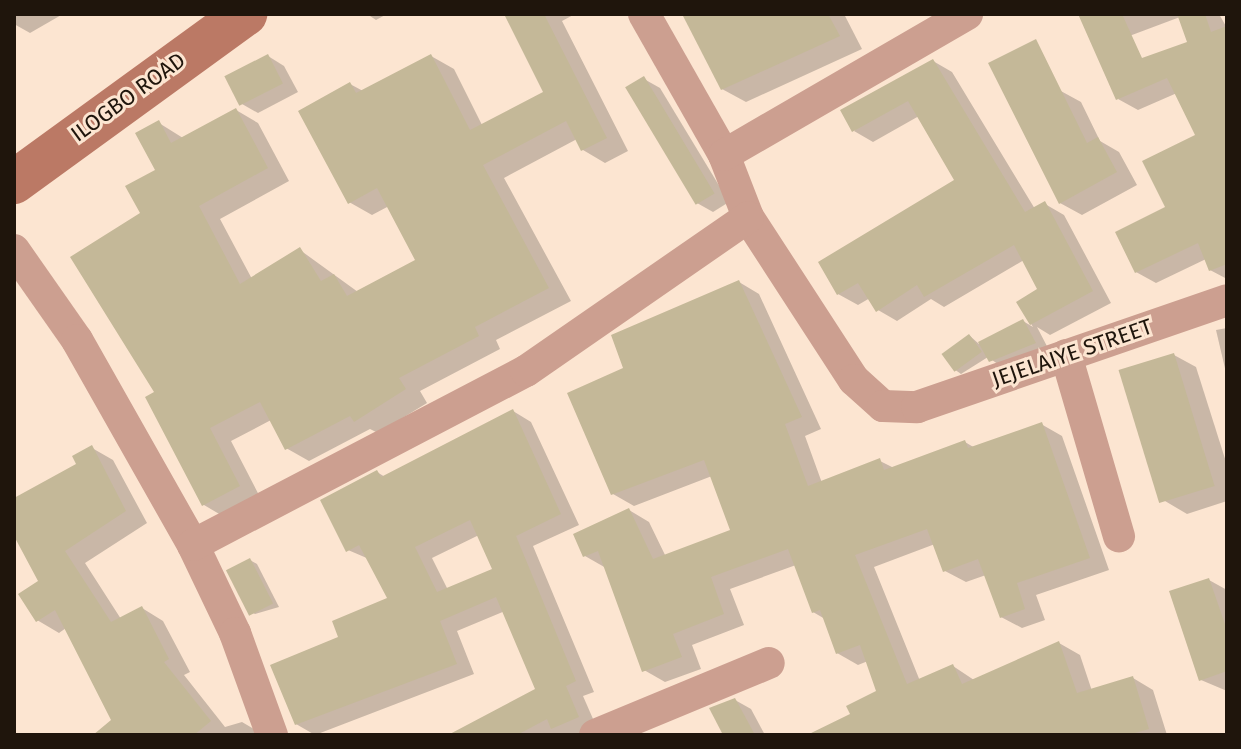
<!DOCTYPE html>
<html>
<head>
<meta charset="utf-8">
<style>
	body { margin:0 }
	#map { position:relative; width:1241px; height:749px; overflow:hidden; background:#fce5d1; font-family:"Fira Sans",sans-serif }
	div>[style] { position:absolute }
	.shadow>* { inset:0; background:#0003 }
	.building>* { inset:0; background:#c4b898; transform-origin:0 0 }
	.minor>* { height:32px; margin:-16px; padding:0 16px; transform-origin:16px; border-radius:16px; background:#cc9f90 }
	.secondary>* { height:44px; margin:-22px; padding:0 22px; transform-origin:22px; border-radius:22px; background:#bb7965 }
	span { translate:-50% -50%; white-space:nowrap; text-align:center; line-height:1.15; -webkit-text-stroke:6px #fce5d1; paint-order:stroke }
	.street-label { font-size:22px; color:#1f150c }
	.frame { position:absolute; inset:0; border:16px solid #1f150c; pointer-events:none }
</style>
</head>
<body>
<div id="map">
	<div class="shadow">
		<i style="clip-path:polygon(14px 14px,63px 14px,30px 33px,14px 24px)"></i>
		<i style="clip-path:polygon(367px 14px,387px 14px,376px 20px)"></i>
		<i style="clip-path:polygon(506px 14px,575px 14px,562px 21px,628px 151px,605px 163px,583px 150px,577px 139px,504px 178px,571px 301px,496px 340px,500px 349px,420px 391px,427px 403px,378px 433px,370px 429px,309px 461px,286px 448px,271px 420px,231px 441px,261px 499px,226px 518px,204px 505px,157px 393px,143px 214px,158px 171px,159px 123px,183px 138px,236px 110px,258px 123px,289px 181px,220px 219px,252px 279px,300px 250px,358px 292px,418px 261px,389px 206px,372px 215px,349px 202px,350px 84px,363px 91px,431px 56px,454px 69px,482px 125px,546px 93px)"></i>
		<i style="clip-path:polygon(685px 14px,844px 14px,862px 49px,746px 102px,722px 89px)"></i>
		<i style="clip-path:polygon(1081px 14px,1219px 14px,1227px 28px,1227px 279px,1210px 270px,1206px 259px,1156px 283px,1136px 272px,1198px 136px,1177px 93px,1138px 110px,1118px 99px,1189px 44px,1180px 17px,1108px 44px)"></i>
		<i style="clip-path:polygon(268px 56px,284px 66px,298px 92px,258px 113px,242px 104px)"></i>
		<i style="clip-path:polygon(933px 61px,952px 72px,1035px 209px,1045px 204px,1064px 215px,1111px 303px,1050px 335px,1037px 327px,1050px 352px,1006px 370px,988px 357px,961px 374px,954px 369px,970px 336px,979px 344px,1023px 321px,1033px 327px,1018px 303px,1040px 290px,1024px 260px,944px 307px,931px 299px,897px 321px,878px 310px,870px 298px,858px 305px,838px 294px,957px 181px,919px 116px,873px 142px,854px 131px)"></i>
		<i style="clip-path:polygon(644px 79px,660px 88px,729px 202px,713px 212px,697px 203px)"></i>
		<i style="clip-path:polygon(1059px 90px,1081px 102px,1100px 141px,1119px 152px,1137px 185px,1082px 215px,1060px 203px)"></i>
		<i style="clip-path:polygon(739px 282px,759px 294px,821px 429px,805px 436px,822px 483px,880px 461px,894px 468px,965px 442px,975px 448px,1041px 424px,1062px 436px,1109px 570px,1036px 595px,1045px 620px,1022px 628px,1001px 617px,986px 575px,966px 582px,945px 571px,935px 544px,874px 567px,920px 681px,953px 666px,974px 680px,1059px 643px,1080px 655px,1092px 691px,1133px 678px,1153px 690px,1167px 735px,862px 735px,879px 692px,868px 661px,858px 665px,837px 653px,825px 619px,813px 612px,796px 565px,730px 589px,744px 625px,692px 645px,701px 669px,665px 682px,644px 670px,606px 568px,585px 556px,629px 510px,649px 522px,666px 557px,733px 532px,712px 476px,634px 506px,613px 494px,626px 369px)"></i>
		<i style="clip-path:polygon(1227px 328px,1227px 377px,1216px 330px)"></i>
		<i style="clip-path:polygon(1174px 355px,1196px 367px,1227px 465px,1227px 501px,1187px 514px,1165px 501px)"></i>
		<i style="clip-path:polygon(evenodd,513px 411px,531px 422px,579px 525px,533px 546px,594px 692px,583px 696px,597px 728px,580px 735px,452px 735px,537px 690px,505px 611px,457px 631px,474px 674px,315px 735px,296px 724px,341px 638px,390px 599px,369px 559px,348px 550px,377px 472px,385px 477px,513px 411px,479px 535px,495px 570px,448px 590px,432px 558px,479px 535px)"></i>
		<i style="clip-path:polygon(92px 448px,113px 460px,147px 523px,85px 563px,121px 619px,142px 608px,163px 621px,190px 672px,184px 675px,225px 727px,242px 722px,264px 735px,96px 735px,114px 721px,66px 628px,59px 633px,37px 620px,40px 582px,14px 532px,14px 500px,79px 465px)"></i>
		<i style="clip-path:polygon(250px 560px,257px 564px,279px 607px,255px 614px,247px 610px)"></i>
		<i style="clip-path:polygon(1209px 580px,1227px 590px,1227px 691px,1201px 680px)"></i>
		<i style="clip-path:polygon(735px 700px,751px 709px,765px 735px,725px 735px)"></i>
	</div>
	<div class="building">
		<i style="clip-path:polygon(504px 14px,544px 14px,607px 138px,581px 151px,566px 121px,483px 165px,549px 288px,475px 327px,479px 336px,399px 378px,406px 389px,354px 422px,350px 416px,285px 450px,260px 402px,210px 428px,240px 486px,202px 506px,145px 397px,154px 392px,70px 257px,140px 213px,125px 186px,155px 170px,135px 133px,159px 120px,171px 143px,236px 108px,268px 168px,199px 206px,240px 284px,300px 247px,321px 281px,334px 274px,347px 296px,415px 260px,377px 188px,348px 204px,298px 111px,350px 82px,356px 93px,431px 54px,470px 130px,543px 92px)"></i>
		<i style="clip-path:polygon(682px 14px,828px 14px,840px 36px,721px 90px)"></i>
		<i style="clip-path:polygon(1078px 14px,1122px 14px,1142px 58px,1187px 42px,1177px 14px,1205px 14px,1211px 32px,1227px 26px,1227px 264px,1209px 271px,1198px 243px,1135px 273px,1115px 232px,1165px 207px,1142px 161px,1195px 135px,1167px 78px,1116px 100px)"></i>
		<i style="clip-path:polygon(1036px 39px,1087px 143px,1098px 137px,1117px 172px,1059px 204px,988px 63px)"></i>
		<i style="left:268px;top:54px;width:33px;height:49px;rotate:63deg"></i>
		<i style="clip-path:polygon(933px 59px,1025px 212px,1045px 201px,1093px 291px,1030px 325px,1016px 302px,1037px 289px,1014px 245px,924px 297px,917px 285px,876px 312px,858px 283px,837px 295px,818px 262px,954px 180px,908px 101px,852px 132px,840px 110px)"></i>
		<i style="left:644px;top:76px;width:137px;height:22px;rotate:59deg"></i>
		<i style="clip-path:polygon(739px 280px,802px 417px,785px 424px,808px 486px,880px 458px,884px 470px,965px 440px,968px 448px,1042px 422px,1090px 558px,1017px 583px,1025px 609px,1000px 618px,978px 559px,943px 572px,927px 529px,855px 555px,907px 684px,953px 664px,962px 684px,1059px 641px,1077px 693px,1133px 676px,1149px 729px,1128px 735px,807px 735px,850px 714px,846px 706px,876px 691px,860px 645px,836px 654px,820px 610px,812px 613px,788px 549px,711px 577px,724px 614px,673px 634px,682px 657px,642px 672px,598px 551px,583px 557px,573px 534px,629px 508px,653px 559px,730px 530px,704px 460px,611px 495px,567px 393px,623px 368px,611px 335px)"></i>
		<i style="clip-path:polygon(1023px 319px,1036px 343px,989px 362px,978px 342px)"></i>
		<i style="left:969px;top:334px;width:22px;height:34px;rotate:54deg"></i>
		<i style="left:1174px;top:353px;width:139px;height:58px;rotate:73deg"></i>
		<i style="clip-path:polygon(evenodd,513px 409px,561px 514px,516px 536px,576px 681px,566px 686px,579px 717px,551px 729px,547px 719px,517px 735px,448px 735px,535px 689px,496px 597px,440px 621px,457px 664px,295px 725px,270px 665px,338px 637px,332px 621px,387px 598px,359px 545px,346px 552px,320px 500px,377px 470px,381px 477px,513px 409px,470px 520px,492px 569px,437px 592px,415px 547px,470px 520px)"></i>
		<i style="clip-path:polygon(92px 445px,126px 511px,65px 551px,111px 622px,142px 606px,169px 659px,164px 662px,211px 721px,194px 735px,93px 735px,111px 720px,55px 610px,36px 622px,18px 594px,38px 581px,14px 536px,14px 498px,76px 464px,72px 456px)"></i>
		<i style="left:250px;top:558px;width:51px;height:27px;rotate:63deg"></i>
		<i style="clip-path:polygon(1209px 578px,1227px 630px,1227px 671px,1199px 681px,1169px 591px)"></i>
		<i style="clip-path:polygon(735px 698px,755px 735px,723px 735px,709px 708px)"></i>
	</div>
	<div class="minor">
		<i style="left:644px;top:14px;width:162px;rotate:60.4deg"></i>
		<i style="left:724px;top:155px;width:66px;rotate:68.8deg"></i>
		<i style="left:748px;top:217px;width:194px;rotate:57deg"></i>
		<i style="left:854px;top:380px;width:39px;rotate:42deg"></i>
		<i style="left:883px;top:406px;width:34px;rotate:2deg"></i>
		<i style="left:917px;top:407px;width:328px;rotate:-19deg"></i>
		<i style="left:724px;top:155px;width:281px;rotate:-30.1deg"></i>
		<i style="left:14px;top:250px;width:110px;rotate:55deg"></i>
		<i style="left:77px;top:340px;width:236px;rotate:60.5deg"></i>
		<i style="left:193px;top:545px;width:98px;rotate:64.5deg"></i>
		<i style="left:235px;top:633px;width:109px;rotate:70.1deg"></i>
		<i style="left:1066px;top:355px;width:189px;rotate:73.7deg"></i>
		<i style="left:193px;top:545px;width:376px;rotate:-27.6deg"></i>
		<i style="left:526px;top:371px;width:270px;rotate:-34.7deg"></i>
		<i style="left:595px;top:735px;width:188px;rotate:-22.5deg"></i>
	</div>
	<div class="secondary">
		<i style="left:14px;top:182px;width:286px;rotate:-36deg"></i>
	</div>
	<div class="street-label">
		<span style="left:128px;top:97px;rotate:-36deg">ILOGBO ROAD</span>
		<span style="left:1072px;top:353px;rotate:-19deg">JEJELAIYE STREET</span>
	</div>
	<div class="frame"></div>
</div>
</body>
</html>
